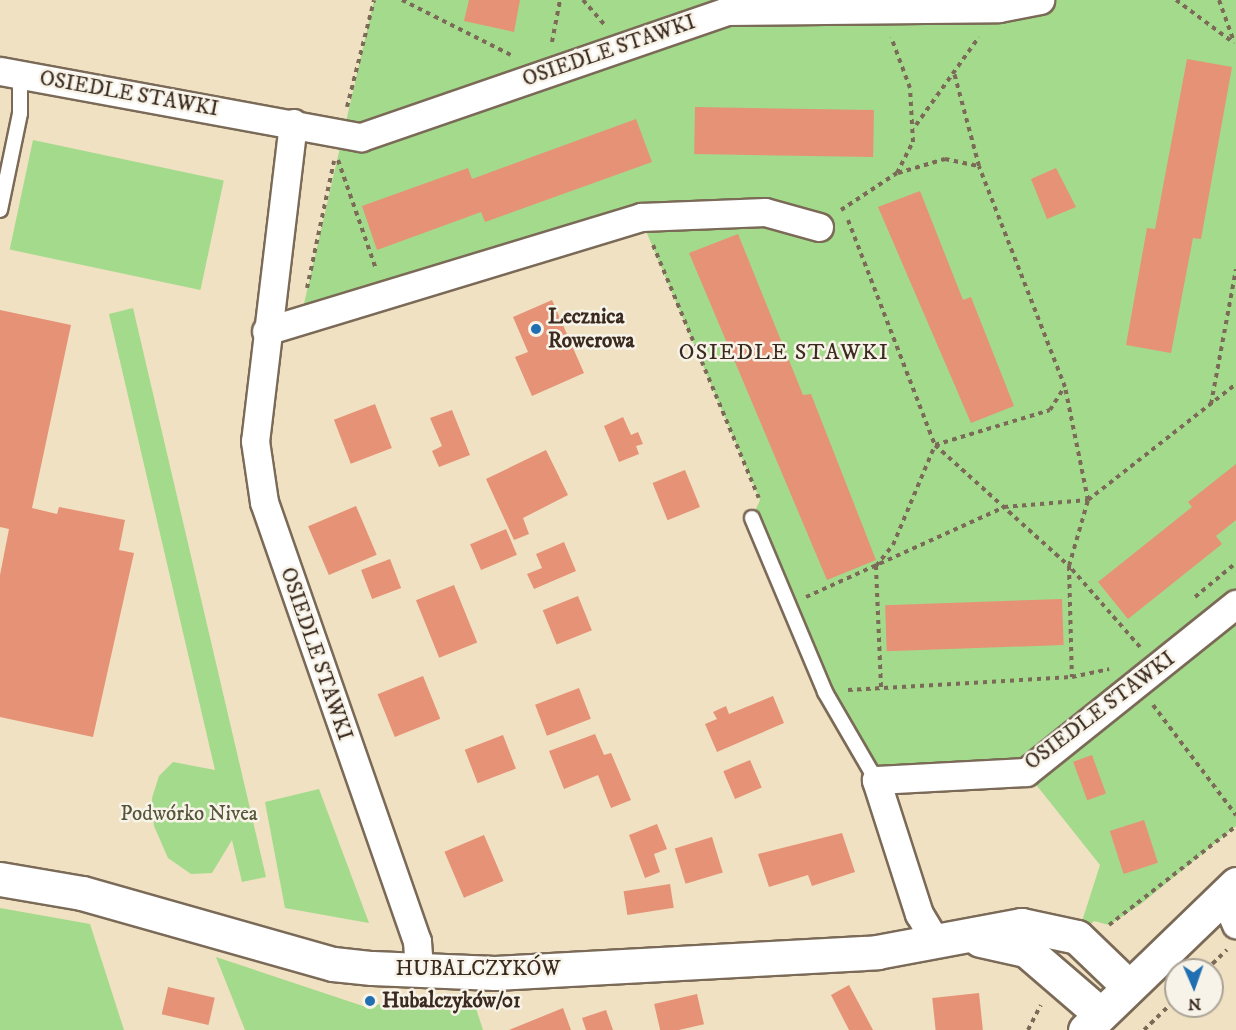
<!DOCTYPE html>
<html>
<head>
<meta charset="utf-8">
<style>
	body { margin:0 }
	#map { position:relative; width:1236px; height:1030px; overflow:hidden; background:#efe1c2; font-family:"IM FELL DW Pica",serif }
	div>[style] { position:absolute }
	.green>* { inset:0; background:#a4da8b; transform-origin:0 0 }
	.building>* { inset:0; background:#e69276; transform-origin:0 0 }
	.path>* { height:4px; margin-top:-2px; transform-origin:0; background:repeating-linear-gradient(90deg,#7a6a57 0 4.5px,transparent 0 9px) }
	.roads { filter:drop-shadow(2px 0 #7a6a57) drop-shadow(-2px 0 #7a6a57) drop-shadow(0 2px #7a6a57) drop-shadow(0 -2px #7a6a57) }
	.lane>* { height:14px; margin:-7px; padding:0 7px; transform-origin:7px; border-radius:7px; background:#fff }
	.street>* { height:27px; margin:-13.5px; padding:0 13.5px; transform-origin:13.5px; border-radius:13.5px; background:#fff }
	.secondary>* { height:33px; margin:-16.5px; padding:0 16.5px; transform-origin:16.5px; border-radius:16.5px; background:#fff }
	.dots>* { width:16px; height:16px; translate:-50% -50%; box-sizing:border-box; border:3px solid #f7f3e8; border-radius:50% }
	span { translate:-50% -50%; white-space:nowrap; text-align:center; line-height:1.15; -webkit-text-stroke:5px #f7f3e8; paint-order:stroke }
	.street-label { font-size:21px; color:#3b2a1e }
	.poi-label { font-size:21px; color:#3b2a1e; font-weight:700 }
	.left { translate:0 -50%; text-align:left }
	.park-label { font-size:21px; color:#555639 }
	.neighbourhood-label { font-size:22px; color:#3b2a1e; letter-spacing:1.5px }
	.north { position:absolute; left:1164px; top:958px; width:60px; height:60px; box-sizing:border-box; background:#f7f3e8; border:2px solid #aca397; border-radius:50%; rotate:178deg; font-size:16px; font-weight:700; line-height:24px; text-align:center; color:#3b2a1e }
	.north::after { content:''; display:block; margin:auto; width:21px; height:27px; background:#1f6fb2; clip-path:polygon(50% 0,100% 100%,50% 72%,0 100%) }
</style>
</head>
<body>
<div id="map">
	<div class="green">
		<i style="clip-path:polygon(374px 0,1236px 0,1236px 826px,1141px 904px,1109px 925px,1094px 921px,1077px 937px,1100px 865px,1026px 772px,876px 780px,825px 692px,752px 518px,760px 500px,640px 217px,300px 321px)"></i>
		<i style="left:33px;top:140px;width:195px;height:112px;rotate:12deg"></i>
		<i style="clip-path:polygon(133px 308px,266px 877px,242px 882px,232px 840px,212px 873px,191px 874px,168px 858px,154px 826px,152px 798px,159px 776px,173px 762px,215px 770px,109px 314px)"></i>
		<i style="clip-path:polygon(319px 789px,369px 923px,285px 908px,265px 802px)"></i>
		<i style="clip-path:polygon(0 908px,90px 924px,124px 1030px,0 1030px)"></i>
		<i style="clip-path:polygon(216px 957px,363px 1006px,472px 996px,483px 1030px,245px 1030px)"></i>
	</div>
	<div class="building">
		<i style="clip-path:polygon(469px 0,520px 0,514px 32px,464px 21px)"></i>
		<i style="clip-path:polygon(1187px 59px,1232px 67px,1201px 239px,1193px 238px,1171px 353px,1126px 345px,1147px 228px,1155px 229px)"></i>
		<i style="left:695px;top:107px;width:179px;height:47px;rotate:1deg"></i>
		<i style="clip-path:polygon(636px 119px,652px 162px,485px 222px,481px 212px,377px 250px,362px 206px,468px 168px,472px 179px)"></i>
		<i style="clip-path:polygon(1056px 168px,1076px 207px,1047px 219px,1031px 179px)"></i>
		<i style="clip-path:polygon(920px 191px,963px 300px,971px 297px,1014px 406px,971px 423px,878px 207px)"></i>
		<i style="clip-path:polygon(738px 234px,803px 395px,811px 394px,876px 560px,827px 580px,689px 253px)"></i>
		<i style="clip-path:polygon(552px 300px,584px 373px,532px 396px,515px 357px,528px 352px,513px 317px)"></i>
		<i style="clip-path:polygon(0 310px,71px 325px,32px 508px,57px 514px,59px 507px,125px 520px,119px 550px,134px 553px,93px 737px,0 717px,0 575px,9px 529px,0 527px)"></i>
		<i style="left:375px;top:404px;width:47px;height:44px;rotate:69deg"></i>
		<i style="clip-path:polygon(452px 410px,470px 455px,439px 467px,432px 451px,442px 446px,430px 418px)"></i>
		<i style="clip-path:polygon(623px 417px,631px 435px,638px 432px,643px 444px,636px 446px,639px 454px,619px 462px,604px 426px)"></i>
		<i style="clip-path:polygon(546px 450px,568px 495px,523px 518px,529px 534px,514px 540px,486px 479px)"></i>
		<i style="clip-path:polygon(1236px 464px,1236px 520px,1216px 536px,1222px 544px,1128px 619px,1098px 582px,1192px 507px,1188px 502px)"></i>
		<i style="left:685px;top:470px;width:40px;height:35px;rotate:68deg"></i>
		<i style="left:356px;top:506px;width:53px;height:52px;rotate:67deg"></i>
		<i style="left:506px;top:529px;width:28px;height:39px;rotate:67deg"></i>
		<i style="clip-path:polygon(564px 542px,576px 571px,534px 589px,527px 574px,542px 568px,536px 554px)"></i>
		<i style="left:390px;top:559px;width:31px;height:31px;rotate:69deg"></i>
		<i style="left:454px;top:585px;width:62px;height:41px;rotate:68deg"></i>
		<i style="left:578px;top:596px;width:37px;height:38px;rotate:68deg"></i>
		<i style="left:1062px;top:599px;width:46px;height:177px;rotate:88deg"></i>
		<i style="left:423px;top:676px;width:46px;height:49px;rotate:68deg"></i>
		<i style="left:579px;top:688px;width:33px;height:47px;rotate:69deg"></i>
		<i style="clip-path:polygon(773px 696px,784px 723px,717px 752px,705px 724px,717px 719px,713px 712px,726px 706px,729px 714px)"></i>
		<i style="clip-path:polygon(595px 734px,604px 755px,611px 753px,631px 800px,611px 808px,598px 775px,564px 789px,549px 751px)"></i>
		<i style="left:503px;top:735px;width:36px;height:41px;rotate:69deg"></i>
		<i style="left:1092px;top:755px;width:41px;height:20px;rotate:70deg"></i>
		<i style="left:750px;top:760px;width:30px;height:29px;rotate:67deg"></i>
		<i style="left:1144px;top:820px;width:45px;height:36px;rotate:72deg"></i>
		<i style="clip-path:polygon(657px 824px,667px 849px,654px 854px,660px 872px,645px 878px,629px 835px)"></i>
		<i style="clip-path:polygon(842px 833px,855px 872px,812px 886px,808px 875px,769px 887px,758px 854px)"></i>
		<i style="left:484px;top:835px;width:50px;height:43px;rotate:67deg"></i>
		<i style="left:712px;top:837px;width:37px;height:39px;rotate:73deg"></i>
		<i style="left:670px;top:884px;width:24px;height:47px;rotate:81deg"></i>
		<i style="clip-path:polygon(849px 985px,873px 1030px,849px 1030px,831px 995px)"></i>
		<i style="left:168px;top:987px;width:48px;height:28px;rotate:13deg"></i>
		<i style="left:979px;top:993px;width:37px;height:47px;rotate:84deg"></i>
		<i style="left:697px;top:994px;width:31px;height:44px;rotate:77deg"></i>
		<i style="clip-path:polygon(563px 1008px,571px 1030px,509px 1030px)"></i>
		<i style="clip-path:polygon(606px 1010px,613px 1030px,586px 1030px,582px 1018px)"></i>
	</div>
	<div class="path">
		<i style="left:402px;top:0;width:122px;rotate:26.8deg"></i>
		<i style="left:583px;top:0;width:32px;rotate:49deg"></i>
		<i style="left:1176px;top:0;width:72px;rotate:36.6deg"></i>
		<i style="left:1219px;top:0;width:45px;rotate:70.3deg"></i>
		<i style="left:552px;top:42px;width:43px;rotate:-79.2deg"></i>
		<i style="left:347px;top:107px;width:110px;rotate:-75.8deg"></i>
		<i style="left:916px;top:125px;width:108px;rotate:-54.4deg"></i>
		<i style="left:338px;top:160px;width:115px;rotate:70.8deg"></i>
		<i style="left:898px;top:173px;width:49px;rotate:-16.6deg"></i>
		<i style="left:945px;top:159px;width:34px;rotate:12deg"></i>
		<i style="left:841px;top:210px;width:67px;rotate:-33.5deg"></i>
		<i style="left:897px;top:173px;width:35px;rotate:-63deg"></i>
		<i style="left:913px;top:142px;width:54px;rotate:-93.2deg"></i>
		<i style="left:910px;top:88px;width:54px;rotate:-110.4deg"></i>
		<i style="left:848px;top:220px;width:241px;rotate:68.9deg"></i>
		<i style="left:935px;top:445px;width:181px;rotate:42.1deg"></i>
		<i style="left:1069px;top:566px;width:111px;rotate:88.5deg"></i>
		<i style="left:653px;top:245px;width:274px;rotate:67.3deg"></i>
		<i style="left:307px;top:288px;width:130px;rotate:-78deg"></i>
		<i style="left:1211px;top:404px;width:137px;rotate:-79.5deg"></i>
		<i style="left:806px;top:597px;width:217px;rotate:-24.4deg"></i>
		<i style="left:1004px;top:507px;width:84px;rotate:-4.8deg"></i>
		<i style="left:1088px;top:500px;width:115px;rotate:-101.5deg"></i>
		<i style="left:1065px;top:387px;width:237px;rotate:-111.3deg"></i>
		<i style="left:979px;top:166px;width:96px;rotate:-105deg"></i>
		<i style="left:1195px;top:597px;width:53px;rotate:-39.7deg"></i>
		<i style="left:1140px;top:647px;width:108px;rotate:-131.2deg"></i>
		<i style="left:1069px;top:566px;width:69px;rotate:-73.9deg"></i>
		<i style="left:1088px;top:500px;width:188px;rotate:-38.1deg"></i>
		<i style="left:881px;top:687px;width:121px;rotate:-92.4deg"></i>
		<i style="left:876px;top:566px;width:27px;rotate:-51deg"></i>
		<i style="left:893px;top:545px;width:108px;rotate:-67.2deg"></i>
		<i style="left:935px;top:445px;width:120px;rotate:-16.9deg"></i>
		<i style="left:1050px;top:410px;width:26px;rotate:-58deg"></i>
		<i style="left:848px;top:690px;width:224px;rotate:-3.3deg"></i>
		<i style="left:1072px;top:677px;width:38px;rotate:-12deg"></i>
		<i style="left:1153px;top:705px;width:138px;rotate:53deg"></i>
		<i style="left:1109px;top:925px;width:161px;rotate:-37.9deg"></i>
		<i style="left:1206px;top:970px;width:29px;rotate:-44deg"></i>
		<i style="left:1028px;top:1030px;width:28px;rotate:-63deg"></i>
		<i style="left:1144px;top:1030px;width:45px;rotate:-44.1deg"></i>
	</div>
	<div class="roads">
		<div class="lane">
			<i style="left:0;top:210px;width:99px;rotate:-78.3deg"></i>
			<i style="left:20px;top:113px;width:39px;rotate:-90deg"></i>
			<i style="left:752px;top:518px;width:189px;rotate:67.2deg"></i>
			<i style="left:825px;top:692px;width:102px;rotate:59.9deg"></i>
		</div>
		<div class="street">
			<i style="left:0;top:71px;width:367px;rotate:10.4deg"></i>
			<i style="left:361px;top:137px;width:386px;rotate:-19deg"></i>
			<i style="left:726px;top:11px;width:273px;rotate:-0.6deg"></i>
			<i style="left:999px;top:8px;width:42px;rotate:-11deg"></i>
			<i style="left:293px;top:123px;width:320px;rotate:96.8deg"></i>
			<i style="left:255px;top:441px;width:62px;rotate:81.6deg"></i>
			<i style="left:264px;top:502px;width:465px;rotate:70.8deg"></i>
			<i style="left:417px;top:941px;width:28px;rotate:86deg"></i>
			<i style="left:266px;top:331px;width:392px;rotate:-16.9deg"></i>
			<i style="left:641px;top:217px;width:124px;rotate:-2.3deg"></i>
			<i style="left:765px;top:212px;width:56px;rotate:15.5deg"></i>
			<i style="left:1223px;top:894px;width:33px;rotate:67deg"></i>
			<i style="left:936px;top:942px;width:33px;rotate:-121deg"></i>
			<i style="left:919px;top:914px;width:141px;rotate:-107.8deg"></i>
			<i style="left:876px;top:780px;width:150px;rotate:-3.1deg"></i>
			<i style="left:1026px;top:772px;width:269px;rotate:-38.7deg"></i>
		</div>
		<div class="secondary">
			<i style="left:0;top:879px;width:83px;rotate:9.7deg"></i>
			<i style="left:82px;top:893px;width:261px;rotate:15.8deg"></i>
			<i style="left:333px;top:964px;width:39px;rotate:6deg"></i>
			<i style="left:372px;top:968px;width:123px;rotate:2.3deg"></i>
			<i style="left:495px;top:973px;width:383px;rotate:-3.1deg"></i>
			<i style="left:877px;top:952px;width:147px;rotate:-10.6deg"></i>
			<i style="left:1021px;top:925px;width:57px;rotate:12.1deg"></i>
			<i style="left:1077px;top:937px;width:68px;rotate:43.8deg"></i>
			<i style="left:980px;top:940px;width:47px;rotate:12.3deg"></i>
			<i style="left:1026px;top:950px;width:95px;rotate:40.7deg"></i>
			<i style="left:1085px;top:1030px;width:210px;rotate:-44deg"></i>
		</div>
	</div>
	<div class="dots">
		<i style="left:536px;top:329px;background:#1f6fb2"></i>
		<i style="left:370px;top:1001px;background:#1f6fb2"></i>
	</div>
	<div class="street-label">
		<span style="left:609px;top:51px;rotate:-19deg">OSIEDLE STAWKI</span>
		<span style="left:129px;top:94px;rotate:10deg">OSIEDLE STAWKI</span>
		<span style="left:316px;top:654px;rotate:71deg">OSIEDLE STAWKI</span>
		<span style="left:1100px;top:711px;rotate:-37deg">OSIEDLE STAWKI</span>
		<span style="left:478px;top:969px">HUBALCZYKÓW</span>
	</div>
	<div class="poi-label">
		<span class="left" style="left:548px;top:329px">Lecznica<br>Rowerowa</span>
		<span class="left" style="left:382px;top:1001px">Hubalczyków/01</span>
	</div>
	<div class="park-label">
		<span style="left:189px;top:814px">Podwórko Nivea</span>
	</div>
	<div class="neighbourhood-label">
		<span style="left:784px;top:353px">OSIEDLE STAWKI</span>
	</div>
	<div class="north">N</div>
</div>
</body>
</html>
